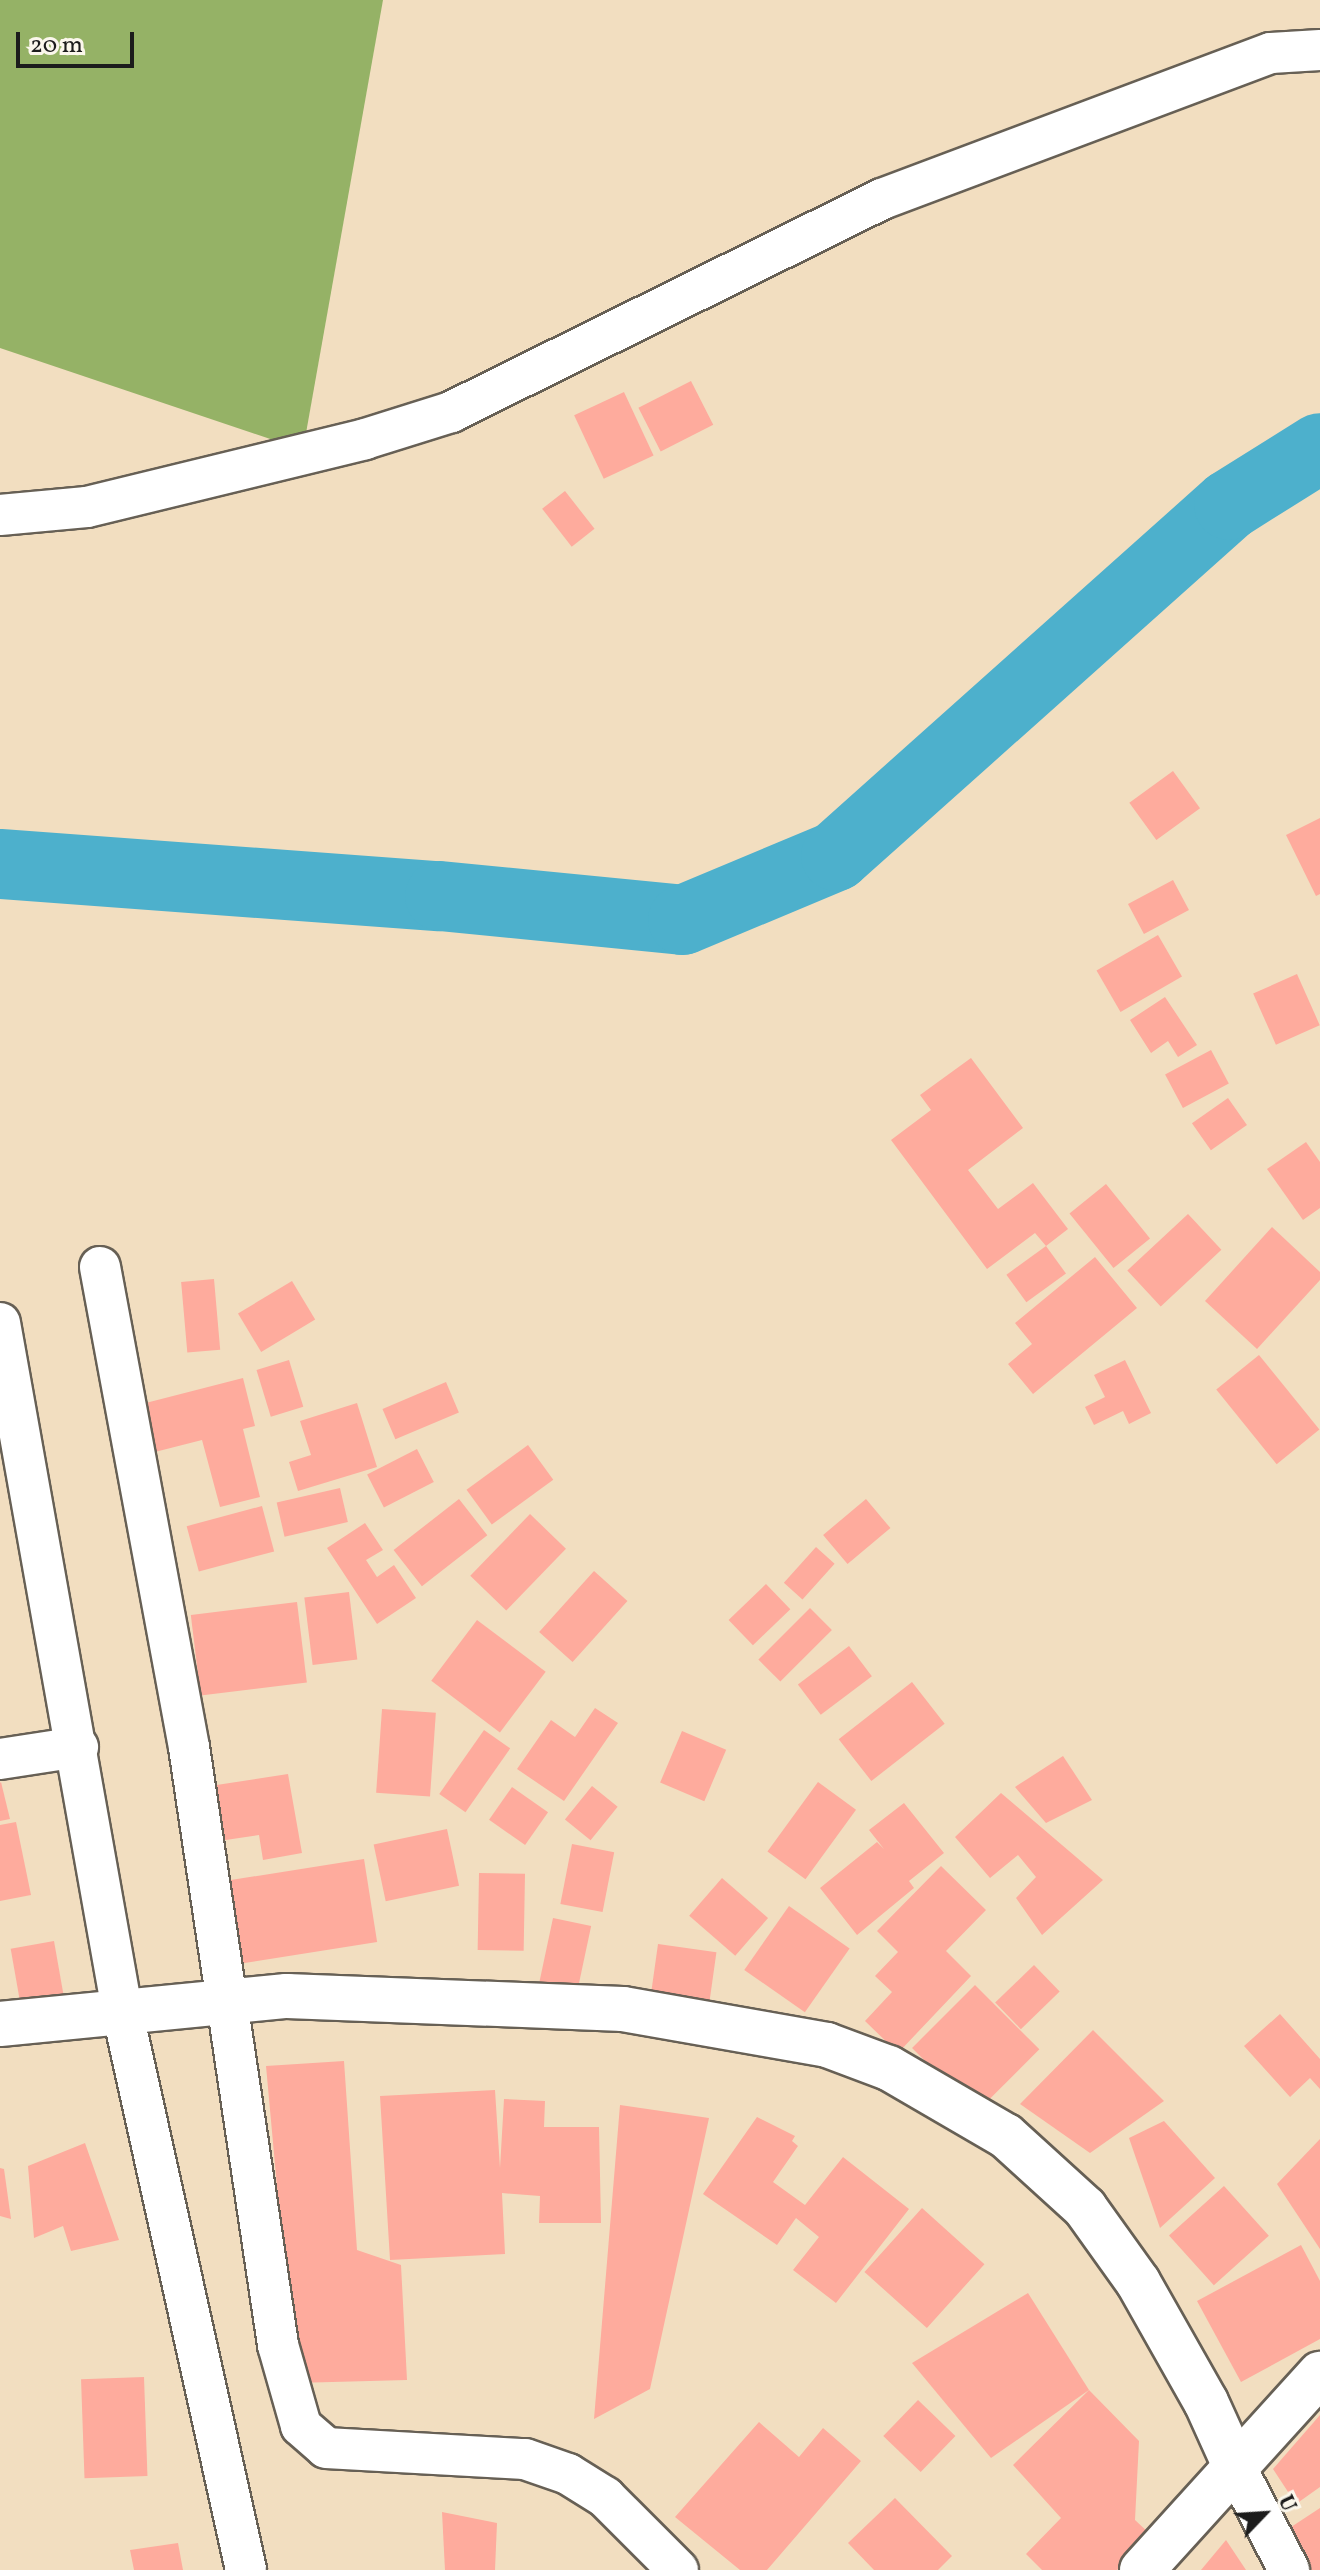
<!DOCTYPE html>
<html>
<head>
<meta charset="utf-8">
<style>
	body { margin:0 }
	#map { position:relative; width:1320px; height:2570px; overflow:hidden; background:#f2dec0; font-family:Vollkorn,serif }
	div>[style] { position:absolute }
	.forest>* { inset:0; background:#95b266 }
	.river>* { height:70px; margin:-35px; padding:0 35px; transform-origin:35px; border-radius:35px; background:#4db0cc }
	.building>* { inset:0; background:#feab9d; transform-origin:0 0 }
	.roads { filter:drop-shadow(2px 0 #676055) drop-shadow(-2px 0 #676055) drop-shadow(0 2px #676055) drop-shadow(0 -2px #676055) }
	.minor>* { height:40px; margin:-20px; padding:0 20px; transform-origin:20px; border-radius:20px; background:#fff }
	.tertiary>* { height:44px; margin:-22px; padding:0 22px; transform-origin:22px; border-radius:22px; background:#fff }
	.trunk>* { height:44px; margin:-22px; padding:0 22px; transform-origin:22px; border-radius:22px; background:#fff }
	span { translate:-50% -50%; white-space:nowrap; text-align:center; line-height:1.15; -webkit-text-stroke:7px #fbf7ec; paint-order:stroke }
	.north { position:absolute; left:1224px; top:2474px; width:80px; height:80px; -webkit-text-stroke:6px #fbf7ec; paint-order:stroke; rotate:65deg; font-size:22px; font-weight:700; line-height:32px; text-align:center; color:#1c1c1c }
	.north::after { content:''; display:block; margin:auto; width:28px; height:36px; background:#1c1c1c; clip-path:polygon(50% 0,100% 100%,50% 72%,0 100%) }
	.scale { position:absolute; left:16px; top:32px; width:118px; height:36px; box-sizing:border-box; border:4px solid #1c1c1c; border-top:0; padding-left:10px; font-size:24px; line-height:28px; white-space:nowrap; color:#1c1c1c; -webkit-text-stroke:6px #fbf7ec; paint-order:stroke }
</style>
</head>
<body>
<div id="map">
	<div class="forest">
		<i style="clip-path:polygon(0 0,383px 0,303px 450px,0 348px)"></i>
	</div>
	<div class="river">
		<i style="left:0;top:864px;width:441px;rotate:4.2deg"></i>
		<i style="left:440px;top:896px;width:244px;rotate:5.6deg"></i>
		<i style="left:683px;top:920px;width:166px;rotate:-22.7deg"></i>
		<i style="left:836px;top:856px;width:527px;rotate:-41.77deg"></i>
		<i style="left:1229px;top:505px;width:107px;rotate:-32.1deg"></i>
	</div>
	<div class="building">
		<i style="left:691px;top:381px;width:49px;height:59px;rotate:63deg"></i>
		<i style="left:624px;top:392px;width:70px;height:55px;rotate:65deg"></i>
		<i style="left:565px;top:491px;width:48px;height:29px;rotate:52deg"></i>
		<i style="left:1173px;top:771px;width:46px;height:54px;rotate:54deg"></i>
		<i style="clip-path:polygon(1320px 818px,1320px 894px,1316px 896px,1286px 835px)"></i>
		<i style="left:1173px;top:880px;width:34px;height:51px;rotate:62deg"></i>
		<i style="left:1158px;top:935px;width:48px;height:71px;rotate:60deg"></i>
		<i style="left:1297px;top:974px;width:56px;height:48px;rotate:66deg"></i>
		<i style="clip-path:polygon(1165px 997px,1197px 1045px,1178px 1057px,1168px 1041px,1151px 1053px,1130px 1020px)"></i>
		<i style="left:1211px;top:1050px;width:38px;height:52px;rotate:62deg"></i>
		<i style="clip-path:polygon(971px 1058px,1023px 1128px,968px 1170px,998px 1209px,1033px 1183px,1068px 1229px,1046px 1246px,1035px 1233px,987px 1269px,891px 1140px,931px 1110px,920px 1095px)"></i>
		<i style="left:1228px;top:1098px;width:33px;height:44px;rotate:55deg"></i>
		<i style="clip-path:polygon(1306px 1142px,1320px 1162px,1320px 1208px,1303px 1220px,1267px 1169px)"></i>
		<i style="left:1106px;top:1184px;width:70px;height:47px;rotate:51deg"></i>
		<i style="left:1188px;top:1214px;width:49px;height:83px;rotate:47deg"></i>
		<i style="clip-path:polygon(1272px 1227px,1320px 1272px,1320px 1280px,1257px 1349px,1205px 1301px)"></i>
		<i style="left:1046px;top:1246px;width:34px;height:49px;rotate:54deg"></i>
		<i style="clip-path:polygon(1095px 1257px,1137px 1308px,1033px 1394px,1008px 1364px,1032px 1344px,1015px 1323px)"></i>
		<i style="left:214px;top:1279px;width:71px;height:33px;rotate:85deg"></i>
		<i style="left:292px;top:1281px;width:45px;height:63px;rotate:59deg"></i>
		<i style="left:1259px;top:1355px;width:96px;height:55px;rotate:51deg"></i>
		<i style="left:289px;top:1360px;width:49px;height:34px;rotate:73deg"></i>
		<i style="clip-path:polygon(1125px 1360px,1151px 1413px,1129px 1424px,1123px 1411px,1094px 1425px,1085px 1407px,1105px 1397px,1094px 1375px)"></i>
		<i style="clip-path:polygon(243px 1378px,255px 1426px,243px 1429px,260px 1497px,220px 1507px,202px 1440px,147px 1454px,134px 1406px)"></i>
		<i style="left:446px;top:1382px;width:33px;height:69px;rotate:67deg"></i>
		<i style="clip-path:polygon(357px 1403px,377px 1467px,298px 1491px,289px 1462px,311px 1455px,300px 1421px)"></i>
		<i style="left:528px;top:1445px;width:43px;height:76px;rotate:54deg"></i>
		<i style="left:417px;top:1449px;width:37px;height:56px;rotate:63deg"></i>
		<i style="left:340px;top:1488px;width:35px;height:65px;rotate:77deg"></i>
		<i style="left:459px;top:1499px;width:46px;height:83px;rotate:52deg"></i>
		<i style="left:866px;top:1499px;width:38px;height:56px;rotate:50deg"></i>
		<i style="left:262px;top:1506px;width:47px;height:78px;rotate:75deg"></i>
		<i style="left:530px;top:1514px;width:50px;height:86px;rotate:44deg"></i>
		<i style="clip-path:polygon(365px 1523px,383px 1550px,366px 1560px,377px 1577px,394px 1565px,416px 1598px,377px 1624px,327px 1548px)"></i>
		<i style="left:816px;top:1547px;width:25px;height:48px;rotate:42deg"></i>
		<i style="left:594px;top:1571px;width:45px;height:82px;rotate:42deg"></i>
		<i style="left:766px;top:1584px;width:35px;height:52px;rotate:46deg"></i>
		<i style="left:349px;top:1592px;width:68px;height:45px;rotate:83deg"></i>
		<i style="left:297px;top:1602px;width:81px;height:107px;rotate:83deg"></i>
		<i style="left:810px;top:1608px;width:31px;height:73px;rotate:45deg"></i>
		<i style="left:477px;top:1620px;width:86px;height:76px;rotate:37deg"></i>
		<i style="left:849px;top:1646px;width:38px;height:64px;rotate:53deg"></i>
		<i style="left:912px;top:1682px;width:53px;height:93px;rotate:52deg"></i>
		<i style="clip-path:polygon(595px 1708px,618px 1723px,564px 1801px,517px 1769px,551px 1720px,575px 1737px)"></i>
		<i style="left:382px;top:1709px;width:54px;height:84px;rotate:4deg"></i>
		<i style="left:484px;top:1730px;width:32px;height:78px;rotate:35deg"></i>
		<i style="left:682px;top:1731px;width:48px;height:56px;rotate:23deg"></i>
		<i style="clip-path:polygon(1063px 1756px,1092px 1800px,1046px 1823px,1015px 1787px)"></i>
		<i style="clip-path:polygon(288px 1774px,302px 1853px,263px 1860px,259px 1835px,219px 1841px,210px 1786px)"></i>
		<i style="clip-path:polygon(1px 1782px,10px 1819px,0 1821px,0 1783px)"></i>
		<i style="left:818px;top:1782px;width:47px;height:86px;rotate:36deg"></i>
		<i style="left:592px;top:1786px;width:33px;height:43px;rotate:39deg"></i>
		<i style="left:512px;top:1787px;width:44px;height:40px;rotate:35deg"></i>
		<i style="clip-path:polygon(1001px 1793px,1103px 1880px,1042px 1935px,1016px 1898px,1036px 1877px,1018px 1855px,990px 1878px,955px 1837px)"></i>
		<i style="clip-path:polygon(904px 1803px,944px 1853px,909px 1881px,914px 1888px,857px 1935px,820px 1888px,877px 1842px,884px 1849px,869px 1830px)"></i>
		<i style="clip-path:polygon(16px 1822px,31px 1895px,0 1901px,0 1825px)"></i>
		<i style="left:447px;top:1829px;width:58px;height:75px;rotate:78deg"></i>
		<i style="left:572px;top:1844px;width:43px;height:61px;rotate:11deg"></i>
		<i style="left:364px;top:1859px;width:84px;height:146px;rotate:81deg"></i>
		<i style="clip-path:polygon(941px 1866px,986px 1910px,946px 1951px,971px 1976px,898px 2053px,865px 2021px,892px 1992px,875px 1976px,898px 1952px,877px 1931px)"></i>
		<i style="left:479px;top:1873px;width:46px;height:77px;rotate:1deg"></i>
		<i style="left:722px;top:1878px;width:61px;height:50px;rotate:41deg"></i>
		<i style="left:789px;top:1906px;width:74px;height:78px;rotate:35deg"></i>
		<i style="left:553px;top:1918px;width:39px;height:73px;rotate:12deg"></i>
		<i style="left:54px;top:1941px;width:62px;height:44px;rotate:80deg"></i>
		<i style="left:658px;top:1944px;width:59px;height:58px;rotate:8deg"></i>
		<i style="left:1034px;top:1965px;width:37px;height:54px;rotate:46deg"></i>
		<i style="left:975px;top:1985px;width:91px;height:89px;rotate:45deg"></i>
		<i style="clip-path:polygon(1280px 2014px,1320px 2059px,1320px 2089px,1310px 2078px,1290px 2097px,1244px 2046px)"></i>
		<i style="clip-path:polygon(1093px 2030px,1164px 2101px,1090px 2153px,1020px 2104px)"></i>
		<i style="clip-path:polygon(344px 2061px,357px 2250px,401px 2265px,407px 2380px,295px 2383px,266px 2066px)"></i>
		<i style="clip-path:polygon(495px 2090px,500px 2168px,504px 2099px,545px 2101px,544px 2127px,599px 2127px,601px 2223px,539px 2223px,540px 2196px,502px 2193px,505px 2254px,390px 2260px,380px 2096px)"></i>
		<i style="clip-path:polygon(620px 2105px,709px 2118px,650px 2389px,594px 2419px)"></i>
		<i style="clip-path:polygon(757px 2117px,795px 2136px,792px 2141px,798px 2146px,773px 2182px,805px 2205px,843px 2157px,909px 2209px,836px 2303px,793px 2270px,819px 2237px,796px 2218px,777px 2245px,703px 2194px)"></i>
		<i style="clip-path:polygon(1164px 2121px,1215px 2178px,1160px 2228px,1129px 2138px)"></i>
		<i style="clip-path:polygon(1320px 2139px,1320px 2249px,1277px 2184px)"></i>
		<i style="clip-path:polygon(85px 2143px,119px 2240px,71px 2251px,63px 2226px,34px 2238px,28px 2166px)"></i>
		<i style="clip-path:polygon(0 2168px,4px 2169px,11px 2219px,0 2216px)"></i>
		<i style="left:1224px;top:2186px;width:67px;height:74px;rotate:48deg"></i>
		<i style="left:922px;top:2208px;width:84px;height:86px;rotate:42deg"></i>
		<i style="clip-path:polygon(1301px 2245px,1320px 2281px,1320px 2339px,1241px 2382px,1197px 2301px)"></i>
		<i style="clip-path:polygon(1028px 2293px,1089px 2390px,991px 2458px,912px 2363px)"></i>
		<i style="left:144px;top:2377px;width:99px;height:63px;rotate:88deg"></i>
		<i style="clip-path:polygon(1089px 2390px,1139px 2441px,1135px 2520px,1151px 2535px,1117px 2570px,1042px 2570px,1026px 2554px,1061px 2518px,1013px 2465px)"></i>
		<i style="left:918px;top:2400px;width:52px;height:50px;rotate:44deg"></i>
		<i style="clip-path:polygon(1320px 2415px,1320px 2487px,1296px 2504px,1273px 2469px)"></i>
		<i style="clip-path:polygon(759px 2422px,799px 2457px,823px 2428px,861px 2461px,767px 2570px,740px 2570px,675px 2517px)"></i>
		<i style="clip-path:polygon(895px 2498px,952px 2556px,938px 2570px,874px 2570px,848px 2543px)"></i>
		<i style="clip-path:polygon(1320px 2508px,1320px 2570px,1306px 2570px,1282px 2533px)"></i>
		<i style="clip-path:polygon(442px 2512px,497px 2523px,495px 2570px,445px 2570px)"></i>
		<i style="clip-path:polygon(1226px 2540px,1246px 2570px,1201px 2570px)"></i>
		<i style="clip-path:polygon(178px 2543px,183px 2570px,134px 2570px,130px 2550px)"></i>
	</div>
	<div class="roads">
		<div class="minor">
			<i style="left:0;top:515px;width:87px;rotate:-5.3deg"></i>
			<i style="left:87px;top:507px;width:286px;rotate:-13.7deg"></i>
			<i style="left:365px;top:439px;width:90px;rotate:-17.4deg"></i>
			<i style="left:451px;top:412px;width:481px;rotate:-26.3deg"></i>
			<i style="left:882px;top:199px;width:415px;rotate:-20.6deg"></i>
			<i style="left:1271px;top:53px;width:49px;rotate:-3.5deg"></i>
			<i style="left:100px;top:1267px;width:488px;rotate:79.5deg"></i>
			<i style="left:189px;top:1747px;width:605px;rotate:81.53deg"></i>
			<i style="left:278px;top:2345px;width:84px;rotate:74.1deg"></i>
			<i style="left:301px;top:2426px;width:33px;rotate:41deg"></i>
			<i style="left:326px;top:2448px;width:199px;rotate:3.2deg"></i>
			<i style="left:525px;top:2459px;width:46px;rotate:19.2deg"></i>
			<i style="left:568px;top:2474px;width:44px;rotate:31.9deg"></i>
			<i style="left:605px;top:2497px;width:103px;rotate:45deg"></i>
			<i style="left:0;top:1323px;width:698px;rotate:79.93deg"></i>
			<i style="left:122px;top:2010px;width:574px;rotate:77.51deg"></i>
			<i style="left:0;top:1759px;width:79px;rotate:-8.7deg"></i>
			<i style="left:1236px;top:2468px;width:115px;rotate:62.5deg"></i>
		</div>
		<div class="tertiary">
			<i style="left:0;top:2024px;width:288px;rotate:-5.6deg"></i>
			<i style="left:287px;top:1996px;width:336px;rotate:2.2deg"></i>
			<i style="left:623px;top:2009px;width:207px;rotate:10deg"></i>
			<i style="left:827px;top:2045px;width:66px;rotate:20.4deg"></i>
			<i style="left:889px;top:2068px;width:135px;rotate:30.2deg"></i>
			<i style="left:1006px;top:2136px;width:107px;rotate:42.3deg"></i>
			<i style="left:1085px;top:2208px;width:91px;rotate:54.4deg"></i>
			<i style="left:1138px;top:2282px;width:138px;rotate:60.5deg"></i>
			<i style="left:1206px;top:2402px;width:72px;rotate:65.6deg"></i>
		</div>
		<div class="trunk">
			<i style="left:1142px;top:2570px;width:265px;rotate:-47.8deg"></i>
		</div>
	</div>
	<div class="north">U</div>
	<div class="scale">20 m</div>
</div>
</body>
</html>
